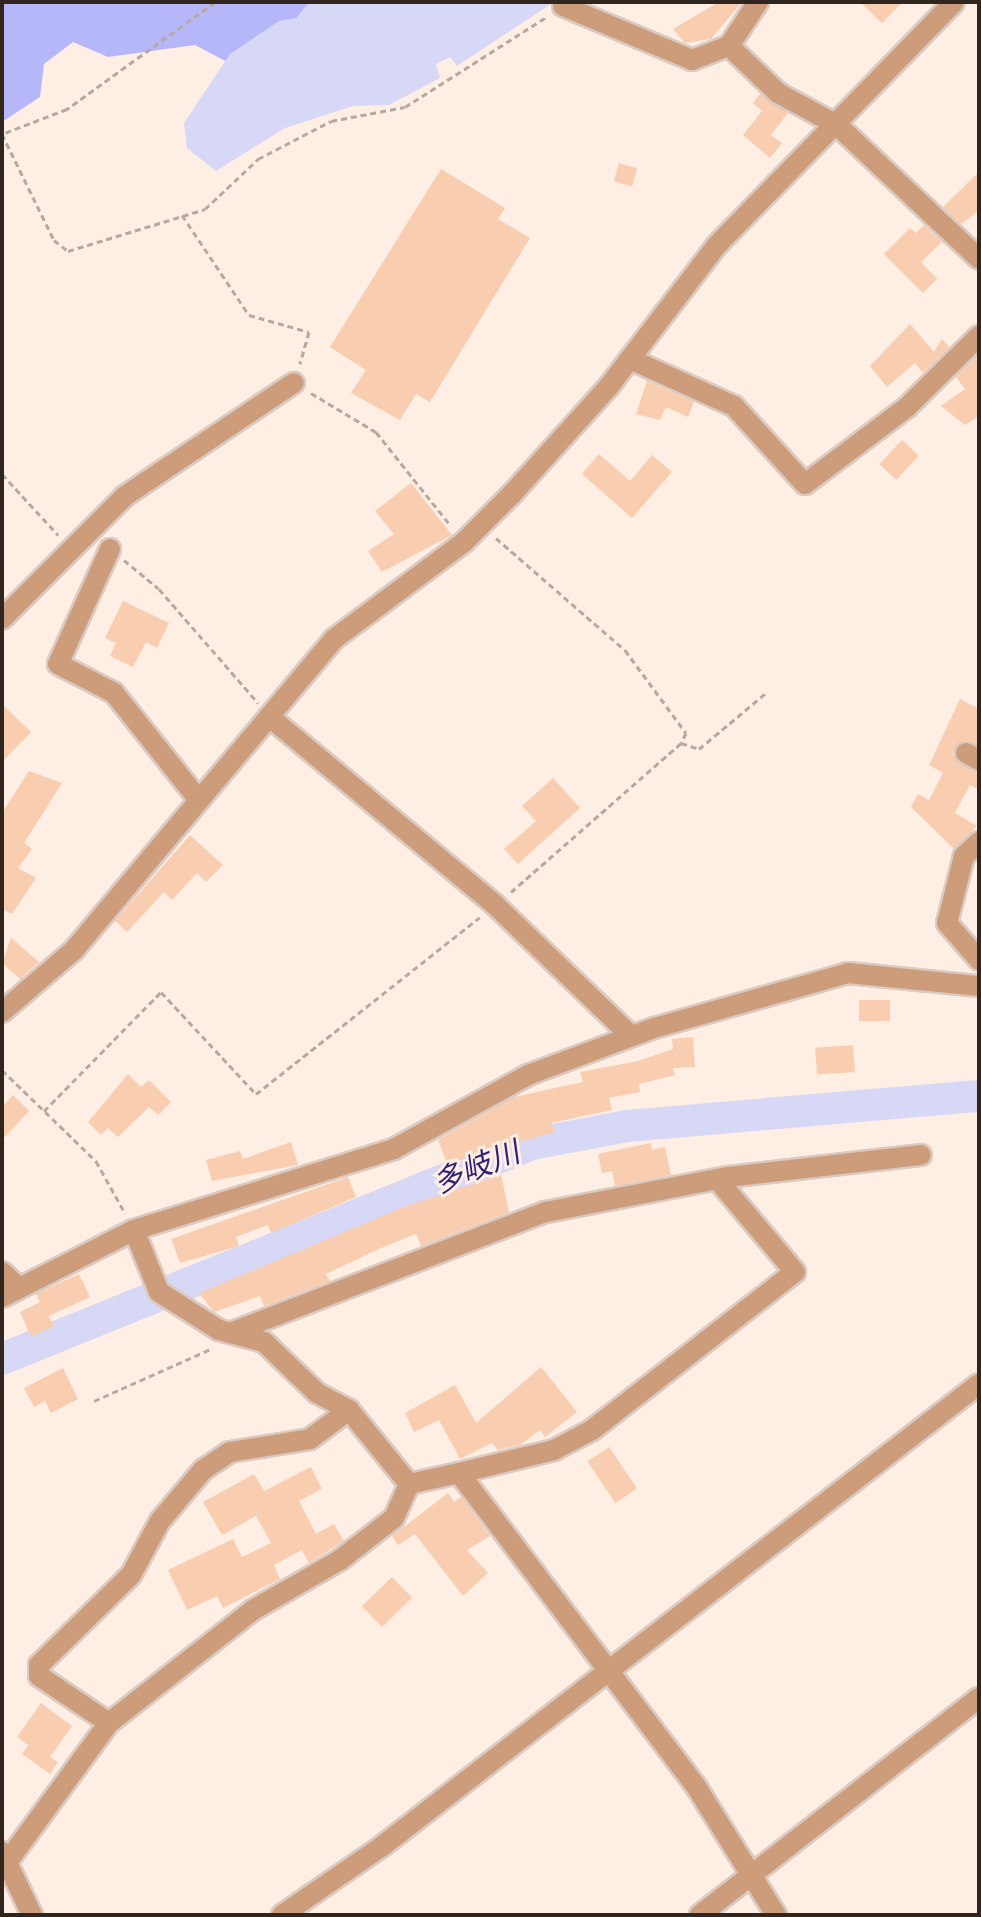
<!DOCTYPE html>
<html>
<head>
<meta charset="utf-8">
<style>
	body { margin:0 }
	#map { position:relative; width:981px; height:1917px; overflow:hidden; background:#ffeee4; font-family:"Noto Serif","Noto Sans JP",serif }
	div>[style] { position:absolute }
	.green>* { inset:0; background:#b5b7f9 }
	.water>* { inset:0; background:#d6d8f6 }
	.river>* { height:32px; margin:-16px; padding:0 16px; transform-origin:16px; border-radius:16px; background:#d6d8f6 }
	.building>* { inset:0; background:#f8cdb0; transform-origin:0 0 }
	.path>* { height:3px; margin-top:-1.5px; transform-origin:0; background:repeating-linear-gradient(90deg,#b7a9a0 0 6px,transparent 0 10px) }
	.roads { filter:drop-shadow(2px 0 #dacac1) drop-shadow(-2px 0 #dacac1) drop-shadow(0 2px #dacac1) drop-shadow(0 -2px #dacac1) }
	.minor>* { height:20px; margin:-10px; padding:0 10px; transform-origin:10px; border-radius:10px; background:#cd9d7b }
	span { translate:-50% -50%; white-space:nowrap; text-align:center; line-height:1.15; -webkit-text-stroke:6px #ffeee4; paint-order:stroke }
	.water-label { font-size:30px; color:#2f2275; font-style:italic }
	.frame { position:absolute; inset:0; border:4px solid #30261f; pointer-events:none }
</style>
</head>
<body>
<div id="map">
	<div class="green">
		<i style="clip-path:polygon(2px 2px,357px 2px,246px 72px,195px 45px,108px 57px,73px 42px,44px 64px,40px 97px,2px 122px)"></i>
	</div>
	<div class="water">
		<i style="clip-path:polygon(554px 2px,457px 66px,450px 57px,436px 64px,440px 78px,389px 105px,353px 106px,285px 128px,216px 171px,187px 148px,184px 123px,230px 54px,279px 21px,296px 18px,308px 4px)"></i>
	</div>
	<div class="river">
		<i style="left:2px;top:1359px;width:572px;rotate:-22.08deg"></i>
		<i style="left:532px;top:1144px;width:97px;rotate:-10.7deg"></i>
		<i style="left:627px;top:1126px;width:353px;rotate:-4.9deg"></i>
	</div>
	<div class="building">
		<i style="clip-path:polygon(719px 2px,742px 2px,711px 39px,685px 43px,673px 29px)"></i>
		<i style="clip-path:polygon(860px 2px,903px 2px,882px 23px)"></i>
		<i style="clip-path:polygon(760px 94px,788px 113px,771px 135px,782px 143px,770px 158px,743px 135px,762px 111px,753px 103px)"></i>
		<i style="left:619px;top:163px;width:19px;height:19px;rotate:16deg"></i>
		<i style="clip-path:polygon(441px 169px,505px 208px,498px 219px,530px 238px,430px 402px,416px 394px,400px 420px,351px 393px,366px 370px,330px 347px)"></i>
		<i style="clip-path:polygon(979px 172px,979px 211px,961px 224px,943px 207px)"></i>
		<i style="clip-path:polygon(924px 225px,942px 242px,921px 262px,937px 279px,923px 293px,884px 254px,910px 228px,916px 233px)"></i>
		<i style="clip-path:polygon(910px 324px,934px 352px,942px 339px,949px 347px,923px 373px,915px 363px,887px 387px,870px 366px)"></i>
		<i style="clip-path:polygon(979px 354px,979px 416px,965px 425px,941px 406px,965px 389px,956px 377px)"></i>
		<i style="clip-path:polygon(647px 381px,694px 402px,688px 417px,666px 407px,660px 420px,636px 414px)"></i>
		<i style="left:902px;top:440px;width:23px;height:33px;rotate:43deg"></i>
		<i style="clip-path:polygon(599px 454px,630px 481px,652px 455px,672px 472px,632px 518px,582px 474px)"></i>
		<i style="clip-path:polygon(411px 483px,452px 535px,382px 572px,368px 551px,394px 534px,375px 511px)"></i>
		<i style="clip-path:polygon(123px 601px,169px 623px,157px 648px,146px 642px,133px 667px,110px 656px,116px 643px,105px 638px)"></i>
		<i style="clip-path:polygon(960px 699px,979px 709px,979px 745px,960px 742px,953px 754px,979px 773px,979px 790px,970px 785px,955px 813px,977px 826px,954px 849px,911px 807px,918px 794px,929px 800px,943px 773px,929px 765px)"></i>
		<i style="clip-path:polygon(2px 704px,31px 732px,2px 762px)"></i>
		<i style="clip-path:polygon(29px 771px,62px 783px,24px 843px,32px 849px,18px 868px,36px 878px,12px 914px,2px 909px,2px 813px)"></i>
		<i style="clip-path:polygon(553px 778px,580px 808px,518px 864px,504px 849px,536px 821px,522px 806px)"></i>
		<i style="clip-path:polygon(190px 835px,223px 865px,206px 882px,197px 873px,172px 900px,164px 892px,127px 932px,115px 921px)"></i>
		<i style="clip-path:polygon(11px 938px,39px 962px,20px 979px,2px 963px)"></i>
		<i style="left:859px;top:1000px;width:31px;height:21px"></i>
		<i style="clip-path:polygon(693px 1037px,695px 1067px,673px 1068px,675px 1075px,639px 1084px,640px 1092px,609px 1098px,612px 1110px,551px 1123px,555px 1132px,447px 1163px,438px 1140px,514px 1097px,583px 1082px,580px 1072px,638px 1061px,673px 1049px,672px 1039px)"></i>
		<i style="left:853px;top:1045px;width:27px;height:38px;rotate:86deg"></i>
		<i style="clip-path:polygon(128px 1074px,141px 1087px,149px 1080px,171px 1102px,158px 1115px,149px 1107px,118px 1137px,108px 1128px,101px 1135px,88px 1122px)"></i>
		<i style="clip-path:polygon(13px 1095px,29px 1111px,2px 1140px,2px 1107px)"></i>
		<i style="clip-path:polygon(291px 1142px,298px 1165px,212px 1181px,206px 1160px,240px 1151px,243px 1159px)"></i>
		<i style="clip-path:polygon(651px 1143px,652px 1150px,665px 1147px,671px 1175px,615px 1186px,612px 1171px,602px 1173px,598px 1154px)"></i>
		<i style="clip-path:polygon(501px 1175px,509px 1212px,421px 1246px,416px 1234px,381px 1248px,326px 1274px,330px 1281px,264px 1306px,260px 1296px,214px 1312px,199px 1293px,406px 1206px)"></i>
		<i style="clip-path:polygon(348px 1177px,356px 1197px,271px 1233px,268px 1225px,236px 1237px,239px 1246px,180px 1263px,171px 1239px)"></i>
		<i style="clip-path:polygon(79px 1274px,90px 1297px,49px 1316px,54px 1326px,31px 1337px,20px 1312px,40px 1302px,36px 1294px)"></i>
		<i style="clip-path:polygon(541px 1367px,577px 1412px,545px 1437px,540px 1430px,520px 1445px,498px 1450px,492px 1443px,460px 1459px,439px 1420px,414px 1432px,405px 1413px,455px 1385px,476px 1423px)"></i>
		<i style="clip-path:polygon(63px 1368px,78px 1399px,51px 1413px,45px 1401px,34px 1407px,24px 1388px)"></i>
		<i style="left:609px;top:1447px;width:50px;height:26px;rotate:56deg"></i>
		<i style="clip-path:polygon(311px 1467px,322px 1489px,299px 1501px,316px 1534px,334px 1524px,344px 1541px,309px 1563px,302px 1550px,274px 1565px,280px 1579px,223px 1608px,217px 1596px,187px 1610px,168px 1570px,233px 1539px,242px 1557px,271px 1543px,256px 1516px,222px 1535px,203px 1502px,254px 1474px,264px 1491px)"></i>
		<i style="clip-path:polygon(448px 1493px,454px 1502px,461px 1497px,490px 1536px,467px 1550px,488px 1573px,463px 1596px,415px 1534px,398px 1545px,392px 1536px)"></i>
		<i style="left:392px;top:1577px;width:29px;height:42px;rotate:46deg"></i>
		<i style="clip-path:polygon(41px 1703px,72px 1726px,50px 1757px,58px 1762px,50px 1774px,22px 1754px,28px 1745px,17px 1737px)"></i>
	</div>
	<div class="path">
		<i style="left:215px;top:2px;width:183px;rotate:144.1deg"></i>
		<i style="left:67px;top:109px;width:70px;rotate:159deg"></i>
		<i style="left:2px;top:134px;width:118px;rotate:63.9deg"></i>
		<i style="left:54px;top:240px;width:18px;rotate:38deg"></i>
		<i style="left:68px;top:251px;width:143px;rotate:-17deg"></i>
		<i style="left:205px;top:209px;width:73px;rotate:-43.3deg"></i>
		<i style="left:258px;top:159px;width:82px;rotate:-27.5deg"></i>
		<i style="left:331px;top:121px;width:75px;rotate:-10.7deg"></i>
		<i style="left:405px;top:107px;width:169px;rotate:-32.5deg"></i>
		<i style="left:182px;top:215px;width:120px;rotate:56.2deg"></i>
		<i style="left:249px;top:315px;width:62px;rotate:15.8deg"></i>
		<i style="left:309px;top:332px;width:33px;rotate:106deg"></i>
		<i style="left:311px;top:393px;width:76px;rotate:31deg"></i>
		<i style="left:376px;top:432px;width:120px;rotate:51.4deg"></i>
		<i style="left:2px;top:474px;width:83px;rotate:47.4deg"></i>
		<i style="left:496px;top:538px;width:171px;rotate:41deg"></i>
		<i style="left:625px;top:650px;width:103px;rotate:53.7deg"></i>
		<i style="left:686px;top:733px;width:11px;rotate:117deg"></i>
		<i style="left:124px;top:560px;width:45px;rotate:39.6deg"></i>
		<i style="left:159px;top:589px;width:151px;rotate:49deg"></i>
		<i style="left:511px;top:892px;width:226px;rotate:-41.2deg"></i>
		<i style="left:681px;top:743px;width:19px;rotate:18deg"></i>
		<i style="left:699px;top:749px;width:90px;rotate:-40deg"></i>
		<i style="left:2px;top:1070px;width:131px;rotate:44.1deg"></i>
		<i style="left:96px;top:1161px;width:60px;rotate:60.9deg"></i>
		<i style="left:44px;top:1111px;width:167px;rotate:-45.5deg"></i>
		<i style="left:161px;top:992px;width:139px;rotate:47deg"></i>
		<i style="left:256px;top:1094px;width:285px;rotate:-38.3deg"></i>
		<i style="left:94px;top:1401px;width:128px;rotate:-24deg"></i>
	</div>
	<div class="roads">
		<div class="minor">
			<i style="left:563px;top:6px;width:140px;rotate:22.7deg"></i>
			<i style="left:692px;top:60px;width:40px;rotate:-21deg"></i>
			<i style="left:729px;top:46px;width:53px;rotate:-56.6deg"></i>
			<i style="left:729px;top:46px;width:68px;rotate:43.8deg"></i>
			<i style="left:778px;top:93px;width:67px;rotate:28.5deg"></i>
			<i style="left:837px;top:125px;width:195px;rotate:43.3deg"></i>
			<i style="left:630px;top:359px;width:114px;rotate:24.3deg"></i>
			<i style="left:734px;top:406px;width:105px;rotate:47.7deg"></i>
			<i style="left:805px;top:484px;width:128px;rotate:-37deg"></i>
			<i style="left:907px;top:407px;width:101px;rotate:-44.6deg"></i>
			<i style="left:110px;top:549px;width:126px;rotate:114.3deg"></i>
			<i style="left:58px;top:664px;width:63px;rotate:27.4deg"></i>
			<i style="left:114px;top:693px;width:135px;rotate:51.6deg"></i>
			<i style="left:2px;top:619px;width:174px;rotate:-45deg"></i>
			<i style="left:125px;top:496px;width:203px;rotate:-33.8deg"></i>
			<i style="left:272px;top:719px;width:290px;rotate:39.8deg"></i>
			<i style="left:495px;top:905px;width:189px;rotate:43.9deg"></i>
			<i style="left:966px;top:753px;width:15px;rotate:28deg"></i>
			<i style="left:979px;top:842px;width:21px;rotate:137deg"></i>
			<i style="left:964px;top:856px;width:69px;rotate:104.2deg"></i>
			<i style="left:947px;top:923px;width:49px;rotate:49.1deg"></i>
			<i style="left:2px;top:1012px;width:95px;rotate:-40.7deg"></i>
			<i style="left:74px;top:950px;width:405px;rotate:-50.1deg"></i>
			<i style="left:334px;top:639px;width:162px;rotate:-36.7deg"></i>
			<i style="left:464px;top:542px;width:68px;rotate:-45deg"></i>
			<i style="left:512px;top:494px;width:147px;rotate:-48deg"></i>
			<i style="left:610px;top:385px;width:176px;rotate:-52.6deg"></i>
			<i style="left:717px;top:245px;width:339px;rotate:-45.7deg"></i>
			<i style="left:134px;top:1230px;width:67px;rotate:68deg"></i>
			<i style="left:159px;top:1292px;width:71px;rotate:32.3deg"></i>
			<i style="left:219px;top:1330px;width:47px;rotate:14.9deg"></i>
			<i style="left:264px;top:1342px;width:74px;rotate:43.9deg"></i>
			<i style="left:317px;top:1393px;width:36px;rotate:28deg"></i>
			<i style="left:349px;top:1410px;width:95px;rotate:51deg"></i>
			<i style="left:2px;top:1272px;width:23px;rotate:43deg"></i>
			<i style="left:2px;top:1297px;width:148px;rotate:-26.9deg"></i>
			<i style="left:134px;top:1230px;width:272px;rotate:-17.3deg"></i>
			<i style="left:394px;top:1149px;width:153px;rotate:-28.9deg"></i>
			<i style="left:528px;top:1075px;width:134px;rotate:-20.5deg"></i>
			<i style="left:654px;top:1028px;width:202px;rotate:-15.8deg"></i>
			<i style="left:848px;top:973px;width:132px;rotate:5.7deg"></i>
			<i style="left:230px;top:1333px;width:338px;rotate:-21deg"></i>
			<i style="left:546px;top:1212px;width:185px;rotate:-10.9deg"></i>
			<i style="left:728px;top:1177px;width:194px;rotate:-6.5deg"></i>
			<i style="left:459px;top:1473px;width:98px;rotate:-13.6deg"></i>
			<i style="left:554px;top:1450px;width:43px;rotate:-27.8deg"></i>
			<i style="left:592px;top:1430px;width:257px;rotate:-37.9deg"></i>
			<i style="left:795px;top:1272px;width:121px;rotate:-130deg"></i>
			<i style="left:409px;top:1484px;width:51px;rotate:-12.4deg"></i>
			<i style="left:459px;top:1473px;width:395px;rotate:52.9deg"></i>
			<i style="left:697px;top:1788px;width:150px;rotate:58.1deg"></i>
			<i style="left:109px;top:1723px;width:84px;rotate:-146.1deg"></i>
			<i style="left:39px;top:1676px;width:11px;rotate:-90deg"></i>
			<i style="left:39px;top:1665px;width:129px;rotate:-44.4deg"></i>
			<i style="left:131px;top:1575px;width:61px;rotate:-61.8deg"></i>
			<i style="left:160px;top:1521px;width:67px;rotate:-49.9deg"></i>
			<i style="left:203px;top:1470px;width:32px;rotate:-34deg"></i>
			<i style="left:230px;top:1452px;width:81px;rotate:-9.2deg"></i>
			<i style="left:310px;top:1439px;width:49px;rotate:-36.6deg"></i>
			<i style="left:2px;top:1852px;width:70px;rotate:64.5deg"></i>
			<i style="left:2px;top:1869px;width:181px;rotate:-53.8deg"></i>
			<i style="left:109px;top:1723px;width:183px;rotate:-38.1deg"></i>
			<i style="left:253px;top:1610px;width:100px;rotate:-29.9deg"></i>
			<i style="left:340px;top:1560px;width:68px;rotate:-37.9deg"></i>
			<i style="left:394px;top:1518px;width:37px;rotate:-66deg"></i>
			<i style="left:282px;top:1915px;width:120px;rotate:-34.5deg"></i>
			<i style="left:381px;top:1847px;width:756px;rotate:-37.75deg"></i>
			<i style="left:700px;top:1915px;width:353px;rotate:-37.9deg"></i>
		</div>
	</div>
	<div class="water-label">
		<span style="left:476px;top:1167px;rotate:-22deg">多岐川</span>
	</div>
	<div class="frame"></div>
</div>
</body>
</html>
